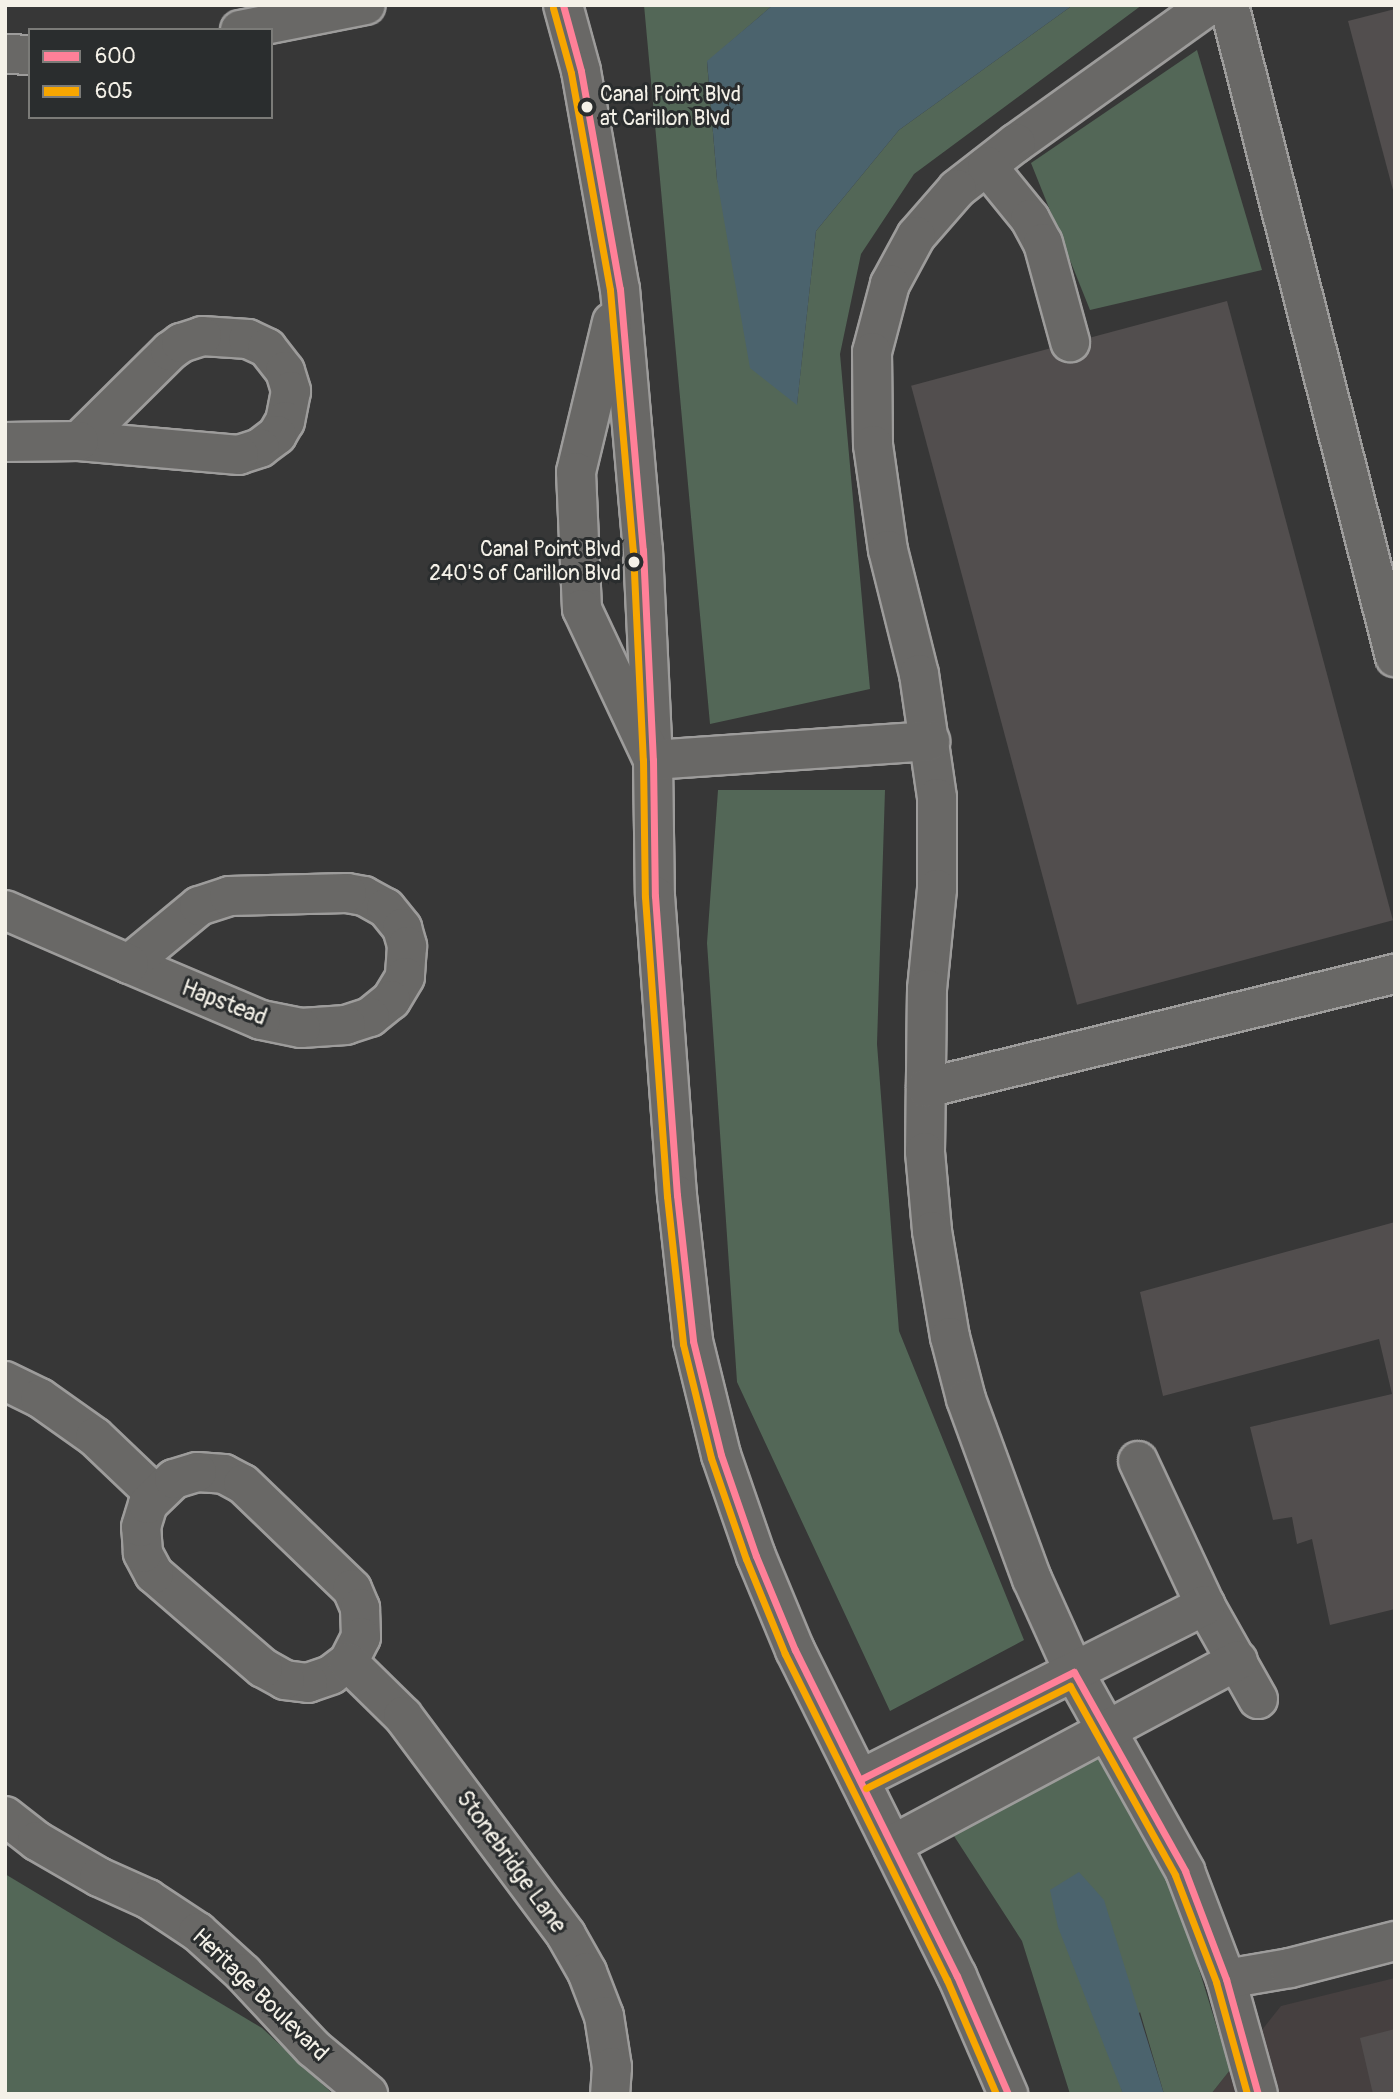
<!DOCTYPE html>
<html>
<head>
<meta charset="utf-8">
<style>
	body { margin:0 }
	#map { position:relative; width:1400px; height:2099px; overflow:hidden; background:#373737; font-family:Pangolin,sans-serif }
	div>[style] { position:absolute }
	.built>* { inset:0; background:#464040 }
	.green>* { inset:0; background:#536757 }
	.water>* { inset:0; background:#4b636d }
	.building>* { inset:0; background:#524e4e; transform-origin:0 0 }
	.roads { filter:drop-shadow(2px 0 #9d9c9b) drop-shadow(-2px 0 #9d9c9b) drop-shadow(0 2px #9d9c9b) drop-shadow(0 -2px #9d9c9b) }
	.minor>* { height:38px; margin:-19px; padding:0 19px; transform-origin:19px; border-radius:19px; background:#696866 }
	.bus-1>* { height:7px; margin:-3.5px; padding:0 3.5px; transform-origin:3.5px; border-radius:3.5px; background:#ff8098 }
	.bus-2>* { height:7px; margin:-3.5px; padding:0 3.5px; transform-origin:3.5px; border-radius:3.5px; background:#f7a600 }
	.dots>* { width:19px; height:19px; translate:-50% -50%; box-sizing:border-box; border:4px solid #2a2d2e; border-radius:50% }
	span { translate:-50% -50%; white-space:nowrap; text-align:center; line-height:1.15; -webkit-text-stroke:6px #2a2d2e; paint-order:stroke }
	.bus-label { font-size:21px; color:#f4f1e8 }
	.left { translate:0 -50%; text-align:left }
	.right { translate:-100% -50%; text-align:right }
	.street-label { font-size:23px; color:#f4f1e8 }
	.frame { position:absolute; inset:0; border:7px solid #f4f1e8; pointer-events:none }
	.legend { position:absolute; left:28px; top:28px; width:245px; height:91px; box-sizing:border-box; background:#2a2d2e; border:2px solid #7b7b78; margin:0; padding:9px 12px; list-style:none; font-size:21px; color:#f4f1e8 }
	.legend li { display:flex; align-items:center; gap:14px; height:35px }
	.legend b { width:35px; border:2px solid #7b7b78 }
</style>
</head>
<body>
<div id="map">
	<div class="built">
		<i style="clip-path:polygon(1395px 1978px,1395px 2094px,1211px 2094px,1281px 2006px)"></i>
	</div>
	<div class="green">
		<i style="clip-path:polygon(644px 5px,773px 5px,707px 62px,717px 180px,797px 404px,816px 231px,899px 130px,1073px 5px,1142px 5px,914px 174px,861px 254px,840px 354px,870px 689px,710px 724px)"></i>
		<i style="clip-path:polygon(1197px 50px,1262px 270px,1090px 310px,1031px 163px)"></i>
		<i style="clip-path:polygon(718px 790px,885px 790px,877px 1044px,899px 1331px,1024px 1640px,890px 1711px,737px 1382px,707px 943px)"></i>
		<i style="clip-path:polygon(1103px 1753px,1179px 1904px,1230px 2070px,1211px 2094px,1164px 2094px,1140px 2012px,1111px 2055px,1123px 2094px,1070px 2094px,1022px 1941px,954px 1836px)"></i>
		<i style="clip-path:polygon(5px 1874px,262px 2028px,333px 2094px,5px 2094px)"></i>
	</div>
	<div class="water">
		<i style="clip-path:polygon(773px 5px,1073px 5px,899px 130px,816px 231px,797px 405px,750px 368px,717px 180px,707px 61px)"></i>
		<i style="clip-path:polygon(1079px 1872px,1104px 1900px,1164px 2094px,1123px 2094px,1058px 1927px,1050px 1890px)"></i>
	</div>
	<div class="building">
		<i style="clip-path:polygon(1395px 9px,1395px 194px,1394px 194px,1348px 21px)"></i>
		<i style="left:1227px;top:301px;width:641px;height:327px;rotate:75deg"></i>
		<i style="clip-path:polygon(1395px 1222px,1395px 1609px,1330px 1625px,1312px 1539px,1297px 1544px,1292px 1517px,1273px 1520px,1250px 1427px,1392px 1394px,1379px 1339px,1163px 1396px,1140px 1292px)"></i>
		<i style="clip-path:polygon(1395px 2029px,1395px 2094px,1373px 2094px,1360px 2038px)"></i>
	</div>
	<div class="roads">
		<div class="minor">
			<i style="left:563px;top:5px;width:68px;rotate:74.7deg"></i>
			<i style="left:581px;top:71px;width:221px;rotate:79.9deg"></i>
			<i style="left:620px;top:289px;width:262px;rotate:85deg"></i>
			<i style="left:643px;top:550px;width:210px;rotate:87.3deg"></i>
			<i style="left:653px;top:760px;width:136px;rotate:89.2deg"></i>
			<i style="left:655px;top:896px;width:300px;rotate:85.8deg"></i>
			<i style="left:677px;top:1195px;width:147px;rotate:83.7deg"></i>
			<i style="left:693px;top:1341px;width:117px;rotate:76.2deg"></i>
			<i style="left:721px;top:1455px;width:107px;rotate:70.9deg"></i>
			<i style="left:756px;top:1556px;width:102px;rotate:67.5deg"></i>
			<i style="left:795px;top:1650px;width:364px;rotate:63.6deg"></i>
			<i style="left:957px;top:1976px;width:129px;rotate:66.6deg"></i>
			<i style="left:1209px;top:5px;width:237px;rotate:144.4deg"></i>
			<i style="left:1016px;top:143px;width:75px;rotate:142.1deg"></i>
			<i style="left:957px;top:189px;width:62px;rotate:131.1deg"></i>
			<i style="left:916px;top:236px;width:55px;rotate:118.4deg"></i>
			<i style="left:890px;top:284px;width:70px;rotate:104.8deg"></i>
			<i style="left:872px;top:352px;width:93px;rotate:89.4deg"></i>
			<i style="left:873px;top:445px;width:106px;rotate:81.9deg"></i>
			<i style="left:888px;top:550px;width:128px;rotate:76deg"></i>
			<i style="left:919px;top:674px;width:125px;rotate:81.7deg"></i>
			<i style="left:937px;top:798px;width:91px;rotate:90deg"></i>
			<i style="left:937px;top:889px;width:100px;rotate:95.7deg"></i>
			<i style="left:927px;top:989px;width:163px;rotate:90.7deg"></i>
			<i style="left:925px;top:1152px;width:79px;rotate:84.9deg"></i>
			<i style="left:932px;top:1231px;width:108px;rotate:80.4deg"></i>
			<i style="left:950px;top:1337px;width:64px;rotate:75.5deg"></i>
			<i style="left:966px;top:1399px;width:192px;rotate:69.9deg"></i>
			<i style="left:1032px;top:1579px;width:102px;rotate:65.7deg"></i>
			<i style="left:1074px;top:1672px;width:228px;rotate:60.8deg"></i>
			<i style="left:1185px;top:1871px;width:116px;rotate:69.2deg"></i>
			<i style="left:1226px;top:1979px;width:119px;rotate:74.5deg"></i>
			<i style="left:1229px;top:5px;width:673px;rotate:75.72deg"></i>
			<i style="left:240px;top:30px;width:128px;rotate:-11.2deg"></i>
			<i style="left:5px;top:54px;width:25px;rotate:2deg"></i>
			<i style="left:987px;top:166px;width:68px;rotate:50.9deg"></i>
			<i style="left:1030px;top:219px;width:27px;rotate:62deg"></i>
			<i style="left:1043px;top:243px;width:103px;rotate:74.7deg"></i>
			<i style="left:612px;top:322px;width:154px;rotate:103.5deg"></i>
			<i style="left:576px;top:472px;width:137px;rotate:87.5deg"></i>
			<i style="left:582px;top:609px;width:167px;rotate:64.8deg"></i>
			<i style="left:653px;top:760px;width:278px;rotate:-3.9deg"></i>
			<i style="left:202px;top:336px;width:46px;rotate:3.7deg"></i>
			<i style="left:248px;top:339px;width:21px;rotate:25deg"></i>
			<i style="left:267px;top:348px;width:29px;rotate:52deg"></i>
			<i style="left:285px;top:371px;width:21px;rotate:73deg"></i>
			<i style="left:291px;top:391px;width:31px;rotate:101deg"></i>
			<i style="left:285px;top:421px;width:16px;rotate:120deg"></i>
			<i style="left:277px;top:435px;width:21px;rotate:143deg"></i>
			<i style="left:260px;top:448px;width:22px;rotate:162deg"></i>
			<i style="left:239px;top:455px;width:161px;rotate:-175deg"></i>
			<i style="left:79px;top:441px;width:128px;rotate:-44.7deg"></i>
			<i style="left:170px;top:351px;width:14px;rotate:-36deg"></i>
			<i style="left:181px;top:343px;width:22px;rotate:-18deg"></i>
			<i style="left:5px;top:442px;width:74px;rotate:-0.8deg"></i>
			<i style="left:347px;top:893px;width:17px;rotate:10deg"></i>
			<i style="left:364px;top:896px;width:25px;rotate:29deg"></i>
			<i style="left:386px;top:908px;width:26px;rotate:51deg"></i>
			<i style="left:402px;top:928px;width:19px;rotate:74deg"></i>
			<i style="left:407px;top:946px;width:31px;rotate:94deg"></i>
			<i style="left:405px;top:977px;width:27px;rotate:121deg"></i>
			<i style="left:391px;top:1000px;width:27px;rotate:141deg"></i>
			<i style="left:370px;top:1017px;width:25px;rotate:162deg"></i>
			<i style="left:346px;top:1025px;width:45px;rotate:176.2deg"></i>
			<i style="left:301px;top:1028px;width:41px;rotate:-168.7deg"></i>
			<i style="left:261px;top:1020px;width:143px;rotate:-157deg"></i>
			<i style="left:129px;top:964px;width:91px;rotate:-39.6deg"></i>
			<i style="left:199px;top:906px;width:32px;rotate:-18deg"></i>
			<i style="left:229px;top:896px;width:118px;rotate:-1.5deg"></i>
			<i style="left:5px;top:910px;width:135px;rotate:23.5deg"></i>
			<i style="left:926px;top:1088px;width:483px;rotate:-13.7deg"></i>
			<i style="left:5px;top:1381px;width:39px;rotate:26deg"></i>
			<i style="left:40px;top:1398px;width:67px;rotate:35.3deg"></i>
			<i style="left:95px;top:1437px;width:84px;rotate:43.6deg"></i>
			<i style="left:1138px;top:1461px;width:159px;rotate:65deg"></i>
			<i style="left:1205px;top:1605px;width:108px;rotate:60.6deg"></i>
			<i style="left:197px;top:1472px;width:27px;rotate:4deg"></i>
			<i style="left:224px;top:1474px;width:21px;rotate:28deg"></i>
			<i style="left:243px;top:1484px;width:151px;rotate:43.9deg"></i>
			<i style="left:352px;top:1589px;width:21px;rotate:67deg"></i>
			<i style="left:360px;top:1608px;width:29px;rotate:88deg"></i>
			<i style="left:361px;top:1637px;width:28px;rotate:117deg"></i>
			<i style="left:348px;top:1662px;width:21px;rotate:143deg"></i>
			<i style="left:331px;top:1675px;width:24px;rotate:161deg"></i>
			<i style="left:308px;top:1683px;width:23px;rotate:-173deg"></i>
			<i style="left:285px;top:1680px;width:25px;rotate:-151deg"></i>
			<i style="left:263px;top:1668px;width:144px;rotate:-139.2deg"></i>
			<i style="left:154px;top:1574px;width:24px;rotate:-118deg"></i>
			<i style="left:143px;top:1553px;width:26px;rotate:-94deg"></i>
			<i style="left:141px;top:1527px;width:24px;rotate:-73deg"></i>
			<i style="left:148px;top:1504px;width:36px;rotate:-44deg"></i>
			<i style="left:174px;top:1479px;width:24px;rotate:-17deg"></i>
			<i style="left:348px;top:1662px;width:77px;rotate:44.5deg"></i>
			<i style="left:403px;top:1716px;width:273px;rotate:53.3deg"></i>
			<i style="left:566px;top:1935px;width:43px;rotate:60.4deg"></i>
			<i style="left:587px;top:1972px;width:47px;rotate:68.9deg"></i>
			<i style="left:604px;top:2016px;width:52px;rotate:81.1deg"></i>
			<i style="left:612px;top:2067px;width:27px;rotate:94deg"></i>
			<i style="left:861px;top:1779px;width:386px;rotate:-26.8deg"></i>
			<i style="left:5px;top:1816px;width:41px;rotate:38deg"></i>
			<i style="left:37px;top:1841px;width:72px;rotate:30.1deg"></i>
			<i style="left:99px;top:1877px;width:54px;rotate:24.2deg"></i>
			<i style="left:148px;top:1899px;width:60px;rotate:33.4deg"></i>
			<i style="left:198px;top:1932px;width:61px;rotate:42.3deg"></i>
			<i style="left:243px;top:1973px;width:103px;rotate:47deg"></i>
			<i style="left:313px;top:2048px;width:72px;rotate:39.9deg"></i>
			<i style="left:892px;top:1845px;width:392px;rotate:-28.1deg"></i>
			<i style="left:1226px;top:1979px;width:65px;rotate:-9.8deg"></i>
			<i style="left:1290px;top:1968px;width:108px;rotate:-14.4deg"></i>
		</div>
	</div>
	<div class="bus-1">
		<i style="left:563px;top:5px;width:68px;rotate:74.7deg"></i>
		<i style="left:581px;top:71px;width:221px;rotate:79.9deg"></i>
		<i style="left:620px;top:289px;width:262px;rotate:85deg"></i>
		<i style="left:643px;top:550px;width:210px;rotate:87.3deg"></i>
		<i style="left:653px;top:760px;width:136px;rotate:89.2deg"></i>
		<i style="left:655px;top:896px;width:300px;rotate:85.8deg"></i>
		<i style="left:677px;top:1195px;width:147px;rotate:83.7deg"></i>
		<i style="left:693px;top:1341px;width:117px;rotate:76.2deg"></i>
		<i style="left:721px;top:1455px;width:107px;rotate:70.9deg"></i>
		<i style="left:756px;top:1556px;width:102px;rotate:67.5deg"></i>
		<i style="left:795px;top:1650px;width:364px;rotate:63.6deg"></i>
		<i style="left:957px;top:1976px;width:129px;rotate:66.6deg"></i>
		<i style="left:861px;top:1779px;width:238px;rotate:-26.7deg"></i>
		<i style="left:1074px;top:1672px;width:228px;rotate:60.8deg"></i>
		<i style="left:1185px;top:1871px;width:116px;rotate:69.2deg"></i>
		<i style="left:1226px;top:1979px;width:119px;rotate:74.5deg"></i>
	</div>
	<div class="bus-2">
		<i style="left:553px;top:8px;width:67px;rotate:74.5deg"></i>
		<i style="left:571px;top:73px;width:220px;rotate:79.8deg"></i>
		<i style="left:610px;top:290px;width:262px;rotate:85deg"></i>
		<i style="left:633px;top:551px;width:209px;rotate:87.3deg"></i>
		<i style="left:643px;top:760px;width:137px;rotate:89.2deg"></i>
		<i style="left:645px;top:897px;width:300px;rotate:85.8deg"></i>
		<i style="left:667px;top:1196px;width:149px;rotate:83.8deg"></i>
		<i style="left:683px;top:1344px;width:117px;rotate:76.2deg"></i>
		<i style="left:711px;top:1458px;width:107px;rotate:70.9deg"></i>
		<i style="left:746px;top:1559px;width:103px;rotate:67.7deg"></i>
		<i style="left:785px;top:1654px;width:364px;rotate:63.6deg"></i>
		<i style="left:947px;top:1980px;width:124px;rotate:66.7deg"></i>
		<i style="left:866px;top:1788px;width:228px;rotate:-26.6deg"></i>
		<i style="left:1070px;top:1686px;width:216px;rotate:60.9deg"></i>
		<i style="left:1175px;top:1875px;width:115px;rotate:69deg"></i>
		<i style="left:1216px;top:1982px;width:116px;rotate:74.5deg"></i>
	</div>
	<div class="dots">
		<i style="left:587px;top:107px;background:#f4f1e8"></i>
		<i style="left:634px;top:562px;background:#f4f1e8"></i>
	</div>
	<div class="bus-label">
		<span class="left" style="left:600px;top:107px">Canal Point Blvd<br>at Carillon Blvd</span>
		<span class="right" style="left:621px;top:562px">Canal Point Blvd<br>240'S of Carillon Blvd</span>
	</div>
	<div class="street-label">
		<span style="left:224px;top:1003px;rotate:21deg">Hapstead</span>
		<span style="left:511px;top:1862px;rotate:54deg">Stonebridge Lane</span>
		<span style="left:260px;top:1995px;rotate:44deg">Heritage Boulevard</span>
	</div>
	<div class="frame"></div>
	<ul class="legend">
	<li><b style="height:9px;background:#ff8098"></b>600</li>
	<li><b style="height:9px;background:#f7a600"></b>605</li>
	</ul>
</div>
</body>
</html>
